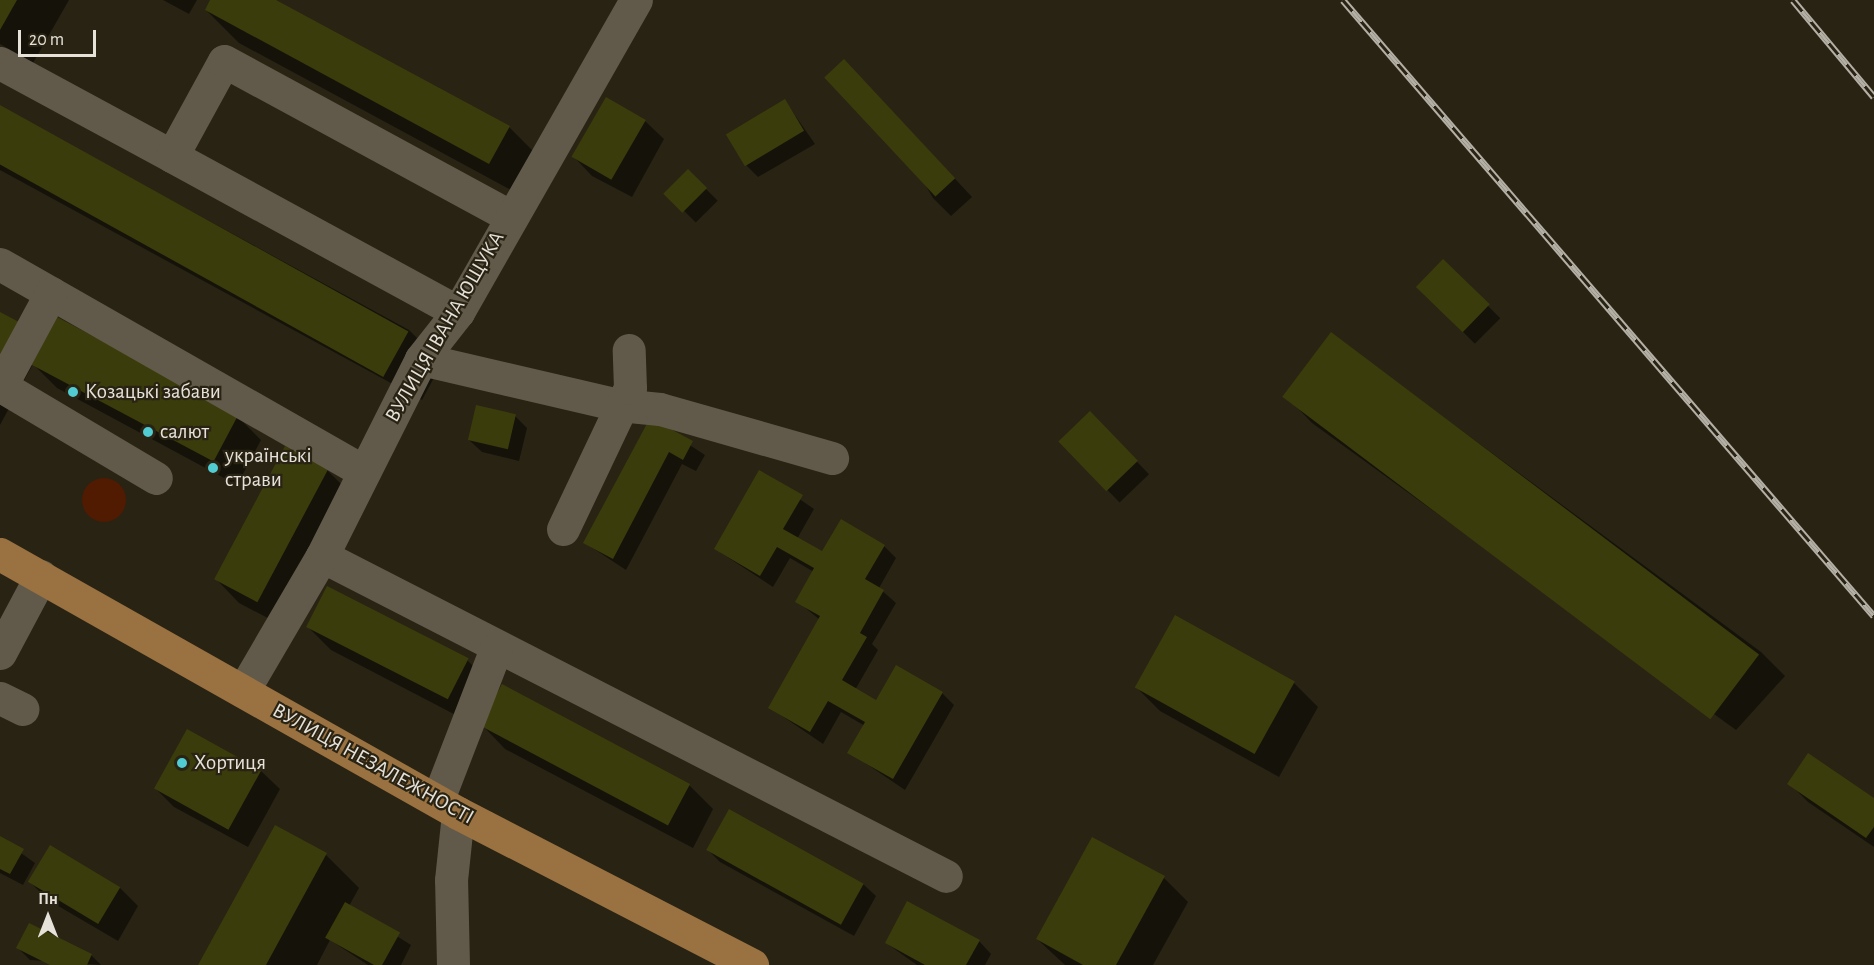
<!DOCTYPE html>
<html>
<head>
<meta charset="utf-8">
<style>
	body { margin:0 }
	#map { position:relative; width:1874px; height:965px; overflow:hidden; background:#292314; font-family:"Alegreya Sans",sans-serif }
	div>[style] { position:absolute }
	.green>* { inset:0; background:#501b00 }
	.round { border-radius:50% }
	.shadow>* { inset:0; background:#0007; transform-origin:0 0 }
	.building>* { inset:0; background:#3b3c0b; transform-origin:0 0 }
	.minor>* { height:33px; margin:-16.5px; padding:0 16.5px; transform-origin:16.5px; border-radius:16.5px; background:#615a4a }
	.major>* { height:33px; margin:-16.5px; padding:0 16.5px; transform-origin:16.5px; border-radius:16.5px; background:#9a7140 }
	.rail>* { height:7px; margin-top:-3.5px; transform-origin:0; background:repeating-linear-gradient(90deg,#292314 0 14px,#b5b0a6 0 28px); box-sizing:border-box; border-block:2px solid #b5b0a6 }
	.dots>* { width:16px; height:16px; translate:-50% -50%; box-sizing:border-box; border:3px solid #292314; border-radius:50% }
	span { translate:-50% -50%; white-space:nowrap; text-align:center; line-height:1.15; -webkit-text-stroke:4.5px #292314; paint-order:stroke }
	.street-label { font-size:21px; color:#e6e2d9 }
	.poi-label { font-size:21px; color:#e6e2d9 }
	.left { translate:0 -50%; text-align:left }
	.north { position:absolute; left:18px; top:887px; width:60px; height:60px; -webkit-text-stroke:4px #292314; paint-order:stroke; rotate:0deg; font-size:16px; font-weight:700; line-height:24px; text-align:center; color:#e6e2d9 }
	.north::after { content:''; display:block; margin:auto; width:21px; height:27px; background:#e6e2d9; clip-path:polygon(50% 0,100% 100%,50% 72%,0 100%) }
	.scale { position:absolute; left:18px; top:30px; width:78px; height:27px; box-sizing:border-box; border:3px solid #e6e2d9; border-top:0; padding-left:8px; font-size:18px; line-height:21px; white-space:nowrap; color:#e6e2d9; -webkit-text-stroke:4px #292314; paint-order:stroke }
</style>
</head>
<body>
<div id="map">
	<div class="green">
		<i class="round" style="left:82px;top:478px;width:44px;height:44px"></i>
	</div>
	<div class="shadow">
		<i style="clip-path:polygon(0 0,69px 0,33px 63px,0 44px)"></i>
		<i style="clip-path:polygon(163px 0,197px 0,189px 14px)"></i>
		<i style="clip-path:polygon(212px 0,273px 0,509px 127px,542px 160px,522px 196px,239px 43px,206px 10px)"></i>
		<i style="clip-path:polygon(862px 79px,972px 197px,951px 216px,933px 198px)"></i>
		<i style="clip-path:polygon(785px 101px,815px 144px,758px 177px,746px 165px)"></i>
		<i style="clip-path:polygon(0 107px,409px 330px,442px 363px,422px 400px,0 170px)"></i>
		<i style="clip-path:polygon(645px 121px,664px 139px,632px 197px,592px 176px,574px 157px)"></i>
		<i style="left:688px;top:171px;width:42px;height:31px;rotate:45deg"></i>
		<i style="left:1443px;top:261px;width:81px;height:36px;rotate:45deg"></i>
		<i style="clip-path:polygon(0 314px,237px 416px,261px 440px,237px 485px,57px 388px,33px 364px,0 425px)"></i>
		<i style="clip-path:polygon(1331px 334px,1761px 652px,1785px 676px,1736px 730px,1312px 423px,1289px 399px)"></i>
		<i style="left:1090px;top:413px;width:85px;height:41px;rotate:46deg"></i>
		<i style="clip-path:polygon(515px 416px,527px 428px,519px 461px,482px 452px,469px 440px)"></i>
		<i style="clip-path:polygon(651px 420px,705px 455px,696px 471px,682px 464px,626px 570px,585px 543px)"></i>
		<i style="clip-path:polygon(327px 470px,351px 494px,281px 625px,239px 603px,216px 579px)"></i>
		<i style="clip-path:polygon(760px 472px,814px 509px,797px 539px,822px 553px,884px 546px,896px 558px,879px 588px,896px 603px,872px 644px,878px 650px,855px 690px,876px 702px,942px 693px,954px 705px,905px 790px,849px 752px,865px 726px,841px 712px,823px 744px,769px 707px,820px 620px,797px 601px,814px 572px,790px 558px,773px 587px,715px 549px)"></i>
		<i style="clip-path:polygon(327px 588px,467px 660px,491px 684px,471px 723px,331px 650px,308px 627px)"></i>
		<i style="clip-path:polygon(1175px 617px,1294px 683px,1318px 707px,1279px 777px,1160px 711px,1136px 687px)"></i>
		<i style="clip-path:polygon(502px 686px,689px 785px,713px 809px,693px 848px,505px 749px,482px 725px)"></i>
		<i style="clip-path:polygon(261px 771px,280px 789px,248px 847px,174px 807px,156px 789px)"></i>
		<i style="clip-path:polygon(1789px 783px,1874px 800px,1874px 847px,1808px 802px)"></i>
		<i style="clip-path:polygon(729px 811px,863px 884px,876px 896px,854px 936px,720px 862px,708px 850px)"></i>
		<i style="clip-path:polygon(276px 827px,326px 855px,359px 888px,349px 906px,411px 945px,401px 965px,368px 965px,330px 940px,317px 965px,200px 965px)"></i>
		<i style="clip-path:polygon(0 838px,35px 863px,23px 885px,0 873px)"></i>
		<i style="clip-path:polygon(1164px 878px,1188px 902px,1153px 965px,1065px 965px,1037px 939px)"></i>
		<i style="clip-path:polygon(30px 882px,120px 888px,138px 906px,118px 941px,48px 900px)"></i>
		<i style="clip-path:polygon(29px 925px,91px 955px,101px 965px,30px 960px,18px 948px)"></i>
		<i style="clip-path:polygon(979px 941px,991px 954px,985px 965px,917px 965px,886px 943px)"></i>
	</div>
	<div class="building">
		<i style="clip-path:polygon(0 0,17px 0,0 30px)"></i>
		<i style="clip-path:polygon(210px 0,276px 0,510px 126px,489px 164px,205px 10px)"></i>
		<i style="left:844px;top:59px;width:163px;height:27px;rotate:47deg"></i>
		<i style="left:606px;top:97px;width:46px;height:69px;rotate:30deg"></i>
		<i style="left:785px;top:99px;width:37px;height:69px;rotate:59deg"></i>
		<i style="left:0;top:105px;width:467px;height:52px;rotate:29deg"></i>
		<i style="left:688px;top:169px;width:27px;height:35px;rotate:45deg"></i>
		<i style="left:1443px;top:259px;width:65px;height:39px;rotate:44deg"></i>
		<i style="clip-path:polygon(0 312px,19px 322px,0 358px)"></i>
		<i style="left:57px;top:317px;width:206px;height:54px;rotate:28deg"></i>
		<i style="left:1331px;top:332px;width:536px;height:81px;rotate:37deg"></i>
		<i style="left:476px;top:405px;width:41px;height:36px;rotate:13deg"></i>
		<i style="left:1090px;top:411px;width:69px;height:44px;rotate:46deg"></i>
		<i style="clip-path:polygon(650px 418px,693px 441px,683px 460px,669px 452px,613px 559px,583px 543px)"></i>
		<i style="left:285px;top:446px;width:49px;height:151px;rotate:28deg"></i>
		<i style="clip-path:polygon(759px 470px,803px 495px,783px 529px,822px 551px,841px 519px,885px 545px,865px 579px,884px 590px,860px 633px,867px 637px,842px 680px,876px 700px,896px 665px,943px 692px,893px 779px,847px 753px,865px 722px,828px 701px,810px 732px,768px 708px,820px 616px,795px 602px,814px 568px,777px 547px,760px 576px,714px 549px)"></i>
		<i style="left:327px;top:586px;width:159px;height:46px;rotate:27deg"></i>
		<i style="left:1175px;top:615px;width:137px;height:83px;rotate:29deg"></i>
		<i style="left:502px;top:684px;width:213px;height:47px;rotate:28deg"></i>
		<i style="left:187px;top:729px;width:85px;height:68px;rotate:29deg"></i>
		<i style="clip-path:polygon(1808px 753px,1874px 798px,1874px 827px,1866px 838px,1787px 784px)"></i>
		<i style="left:729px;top:809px;width:154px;height:47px;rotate:29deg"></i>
		<i style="clip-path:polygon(275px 825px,327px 853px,266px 965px,198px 965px)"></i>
		<i style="clip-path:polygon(0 836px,24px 849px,10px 874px,0 869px)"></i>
		<i style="clip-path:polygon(1092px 837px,1165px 876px,1116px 965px,1083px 965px,1036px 939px)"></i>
		<i style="left:50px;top:845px;width:82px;height:43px;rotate:31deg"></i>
		<i style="clip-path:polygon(907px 901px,980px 940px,966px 965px,925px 965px,885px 943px)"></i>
		<i style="left:345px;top:902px;width:63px;height:41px;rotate:29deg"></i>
		<i style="clip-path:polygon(29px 923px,92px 954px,87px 965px,50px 965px,16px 948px)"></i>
	</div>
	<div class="minor">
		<i style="left:0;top:63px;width:196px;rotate:28.4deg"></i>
		<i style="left:0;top:264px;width:419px;rotate:29.7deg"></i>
		<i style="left:51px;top:293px;width:106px;rotate:118.3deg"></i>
		<i style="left:1px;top:386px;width:180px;rotate:30.7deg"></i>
		<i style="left:458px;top:312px;width:326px;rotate:-151.4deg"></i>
		<i style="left:172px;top:156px;width:108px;rotate:-61.3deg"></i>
		<i style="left:224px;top:61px;width:324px;rotate:28.5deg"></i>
		<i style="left:421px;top:359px;width:203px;rotate:13.1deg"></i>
		<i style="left:619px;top:405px;width:41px;rotate:5.6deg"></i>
		<i style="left:660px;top:409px;width:179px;rotate:15.9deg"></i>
		<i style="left:563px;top:529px;width:156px;rotate:-64.6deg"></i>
		<i style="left:630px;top:388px;width:38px;rotate:-92deg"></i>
		<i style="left:322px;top:556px;width:701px;rotate:27.15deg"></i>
		<i style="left:0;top:653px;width:87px;rotate:-62deg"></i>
		<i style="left:243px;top:691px;width:156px;rotate:-59.7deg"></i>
		<i style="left:322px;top:556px;width:220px;rotate:-63.3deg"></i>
		<i style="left:421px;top:359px;width:60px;rotate:-51.8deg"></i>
		<i style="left:458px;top:312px;width:359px;rotate:-60.3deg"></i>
		<i style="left:0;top:698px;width:25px;rotate:26deg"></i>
		<i style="left:438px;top:799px;width:161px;rotate:-68.9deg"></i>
		<i style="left:453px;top:965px;width:85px;rotate:-91.3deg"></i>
		<i style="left:451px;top:880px;width:67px;rotate:-84deg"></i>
	</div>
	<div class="major">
		<i style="left:0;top:554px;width:526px;rotate:29.49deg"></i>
		<i style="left:458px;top:813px;width:331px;rotate:27.3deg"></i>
	</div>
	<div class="rail">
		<i style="left:1343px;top:0;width:813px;rotate:49.24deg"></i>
		<i style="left:1793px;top:0;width:126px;rotate:50.1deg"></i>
	</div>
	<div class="dots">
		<i style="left:73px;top:392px;background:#51ccd2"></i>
		<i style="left:148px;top:432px;background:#51ccd2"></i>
		<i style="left:213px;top:468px;background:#51ccd2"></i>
		<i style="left:182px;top:763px;background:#51ccd2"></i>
	</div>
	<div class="street-label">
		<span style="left:445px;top:327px;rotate:-60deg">ВУЛИЦЯ ІВАНА ЮЩУКА</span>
		<span style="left:373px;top:764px;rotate:29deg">ВУЛИЦЯ НЕЗАЛЕЖНОСТІ</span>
	</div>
	<div class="poi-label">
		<span class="left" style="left:85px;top:392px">Козацькі забави</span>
		<span class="left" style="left:160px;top:432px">салют</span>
		<span class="left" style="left:225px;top:468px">українські<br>страви</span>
		<span class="left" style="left:194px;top:763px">Хортиця</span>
	</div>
	<div class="north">Пн</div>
	<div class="scale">20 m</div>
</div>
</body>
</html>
